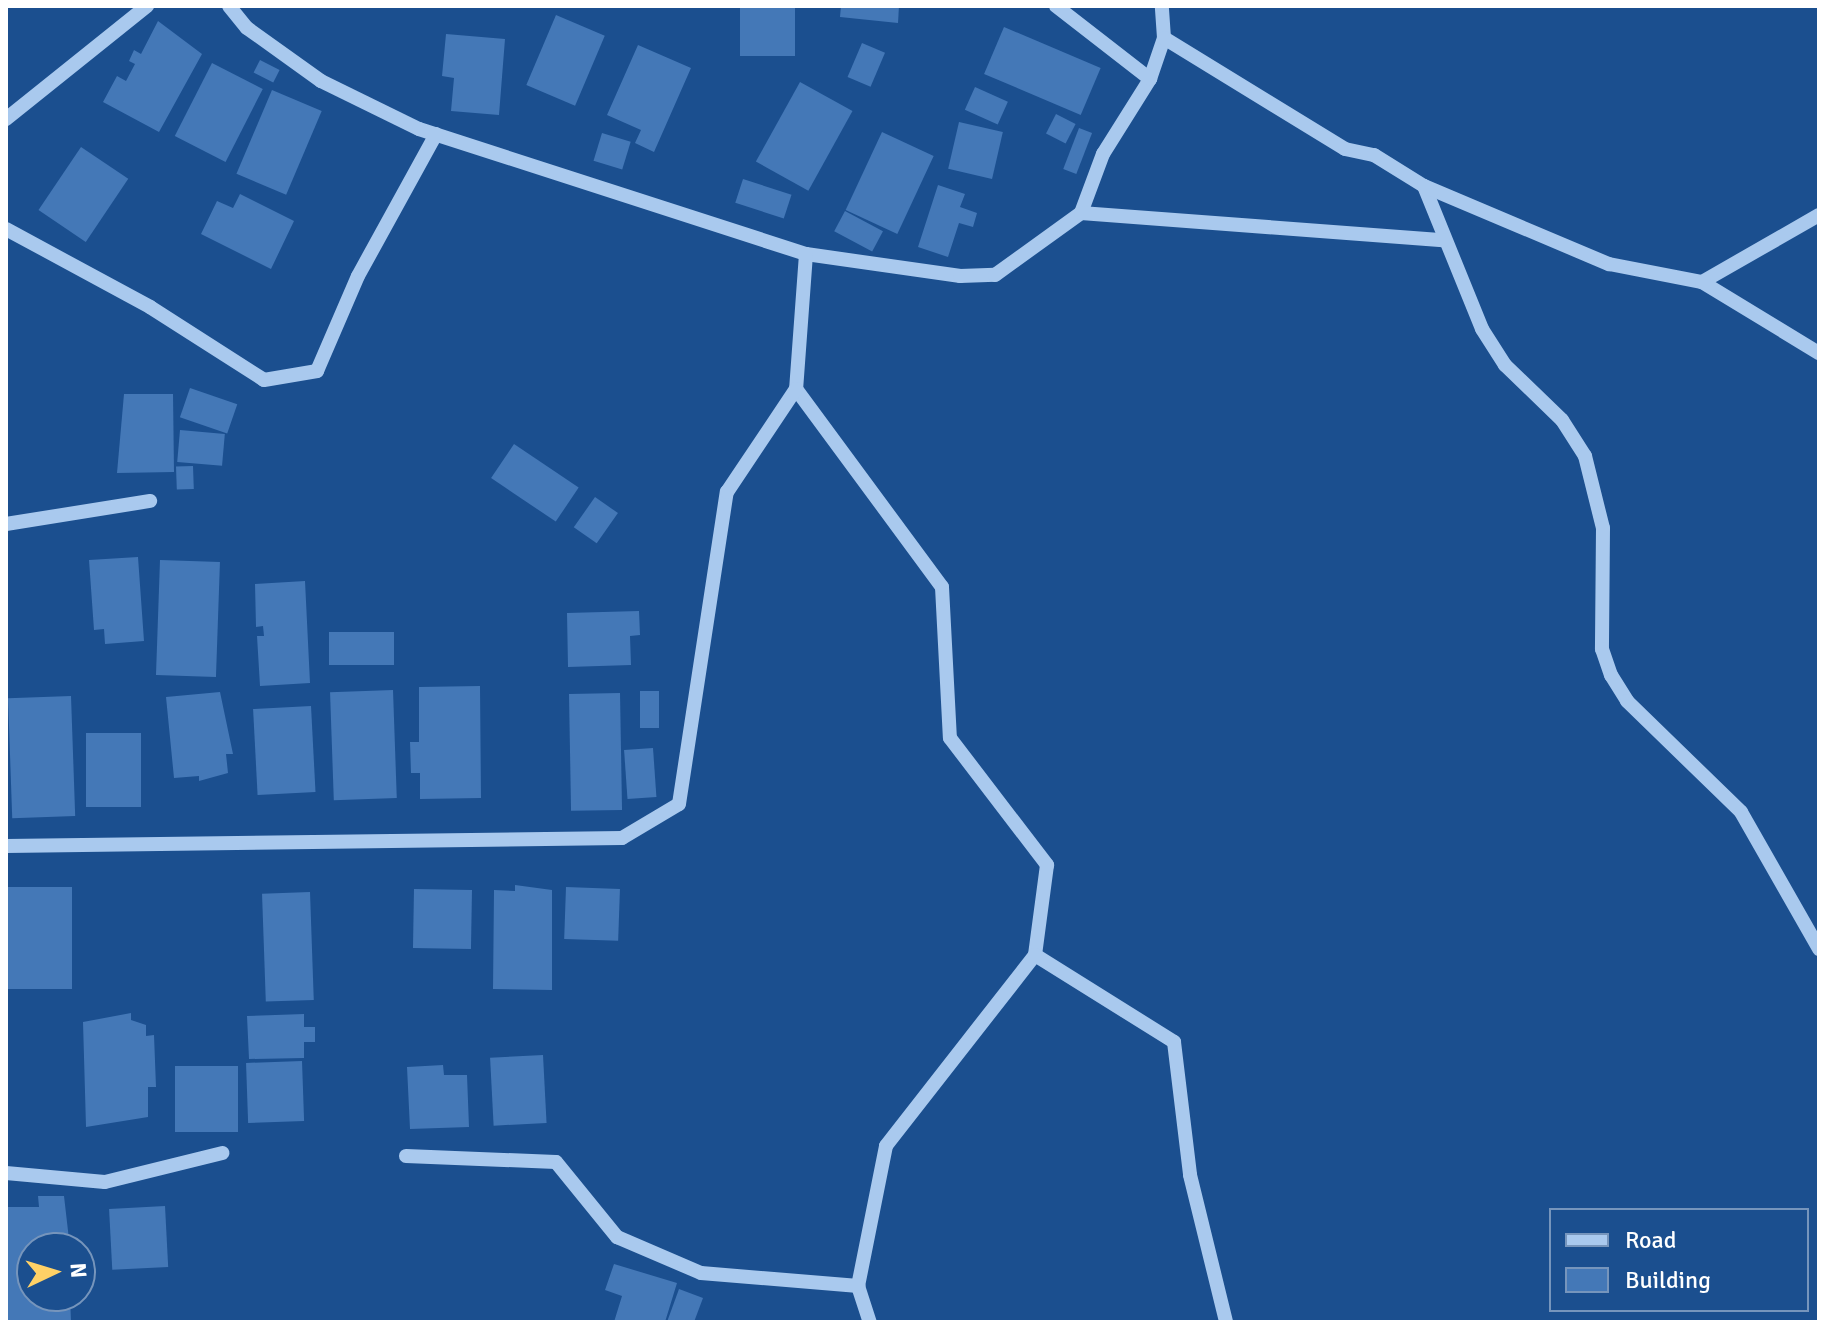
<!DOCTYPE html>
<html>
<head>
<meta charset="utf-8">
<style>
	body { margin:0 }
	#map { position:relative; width:1825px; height:1328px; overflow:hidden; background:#1b4f8f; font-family:Signika,sans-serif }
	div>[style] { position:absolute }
	.building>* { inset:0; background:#4478b7; transform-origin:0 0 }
	.minor>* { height:14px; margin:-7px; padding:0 7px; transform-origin:7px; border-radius:7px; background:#a9c9ee }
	span { translate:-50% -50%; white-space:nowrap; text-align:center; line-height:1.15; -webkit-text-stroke:6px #1b4f8f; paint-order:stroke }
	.frame { position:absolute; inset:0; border:8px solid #fff; pointer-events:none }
	.legend { position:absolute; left:1549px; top:1208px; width:260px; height:104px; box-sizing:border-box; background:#1b4f8f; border:2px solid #7695bc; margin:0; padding:10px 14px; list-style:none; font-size:24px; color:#fff }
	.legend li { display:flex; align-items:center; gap:16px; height:40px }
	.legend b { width:40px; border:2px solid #7695bc }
	.north { position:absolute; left:16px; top:1232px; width:80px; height:80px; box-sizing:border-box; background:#1b4f8f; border:2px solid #7695bc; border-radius:50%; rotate:86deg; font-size:22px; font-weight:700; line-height:32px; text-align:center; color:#fff }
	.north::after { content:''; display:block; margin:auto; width:28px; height:36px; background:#ffd166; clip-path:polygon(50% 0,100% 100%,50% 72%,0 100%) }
</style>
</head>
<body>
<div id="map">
	<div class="building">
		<i style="left:740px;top:6px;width:55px;height:50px"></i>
		<i style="clip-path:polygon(841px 6px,899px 6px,898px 23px,840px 17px)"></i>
		<i style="left:556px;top:15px;width:53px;height:76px;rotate:23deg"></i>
		<i style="clip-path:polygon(158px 21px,202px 54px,159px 132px,103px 102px,117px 76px,126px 81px,135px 64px,129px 61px,134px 50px,141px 54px)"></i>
		<i style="left:1004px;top:27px;width:105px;height:51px;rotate:23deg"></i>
		<i style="clip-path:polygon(446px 34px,505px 39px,499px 115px,451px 111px,454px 78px,442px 76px)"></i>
		<i style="left:862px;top:43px;width:25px;height:37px;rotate:23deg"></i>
		<i style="clip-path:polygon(638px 45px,691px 68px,654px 152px,635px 143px,641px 130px,607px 115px)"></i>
		<i style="left:260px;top:60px;width:22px;height:14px;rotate:27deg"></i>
		<i style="left:212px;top:63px;width:57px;height:82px;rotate:27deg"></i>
		<i style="left:800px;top:82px;width:60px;height:91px;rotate:29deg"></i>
		<i style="left:975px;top:87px;width:36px;height:25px;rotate:24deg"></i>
		<i style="left:272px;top:90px;width:54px;height:91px;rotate:23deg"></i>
		<i style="left:1056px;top:114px;width:22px;height:22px;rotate:27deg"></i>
		<i style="left:959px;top:122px;width:45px;height:48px;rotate:13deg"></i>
		<i style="left:1079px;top:128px;width:14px;height:44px;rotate:21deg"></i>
		<i style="left:882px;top:132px;width:57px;height:86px;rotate:25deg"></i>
		<i style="left:602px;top:133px;width:30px;height:29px;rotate:17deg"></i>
		<i style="left:81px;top:147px;width:57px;height:76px;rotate:34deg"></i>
		<i style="left:743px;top:179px;width:51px;height:25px;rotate:18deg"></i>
		<i style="clip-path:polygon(938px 185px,965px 194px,960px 207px,977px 213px,973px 227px,959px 223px,948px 257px,918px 247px)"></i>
		<i style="clip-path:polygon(240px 194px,294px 221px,271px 269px,201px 234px,217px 201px,233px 208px)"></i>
		<i style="left:845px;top:211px;width:43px;height:23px;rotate:28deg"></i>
		<i style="left:190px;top:388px;width:50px;height:31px;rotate:19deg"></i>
		<i style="clip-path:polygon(124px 394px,173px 394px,174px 472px,117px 473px)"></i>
		<i style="left:180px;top:430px;width:45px;height:32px;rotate:5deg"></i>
		<i style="left:514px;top:444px;width:78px;height:41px;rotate:34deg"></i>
		<i style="left:193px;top:466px;width:23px;height:17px;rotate:88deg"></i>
		<i style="left:595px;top:497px;width:28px;height:37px;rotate:35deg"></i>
		<i style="clip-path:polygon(138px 557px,144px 641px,105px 644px,104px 629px,94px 630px,89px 560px)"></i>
		<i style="left:160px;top:560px;width:60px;height:115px;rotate:2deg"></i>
		<i style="clip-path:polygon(305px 581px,310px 683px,260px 686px,257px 636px,264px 636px,263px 626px,256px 627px,255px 584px)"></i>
		<i style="clip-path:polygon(639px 611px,640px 635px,630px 636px,631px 665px,568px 667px,567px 613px)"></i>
		<i style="left:394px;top:632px;width:33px;height:65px;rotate:90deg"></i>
		<i style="clip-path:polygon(480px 686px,481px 798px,420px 799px,420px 773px,411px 773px,410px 742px,419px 742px,419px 687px)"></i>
		<i style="left:393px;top:690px;width:108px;height:63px;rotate:88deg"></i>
		<i style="left:640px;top:691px;width:19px;height:37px"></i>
		<i style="clip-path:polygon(220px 692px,233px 754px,226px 754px,228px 773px,199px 781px,199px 776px,174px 778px,166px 697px)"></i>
		<i style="left:620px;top:693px;width:117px;height:51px;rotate:89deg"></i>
		<i style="left:71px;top:696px;width:120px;height:63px;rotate:88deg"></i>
		<i style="left:311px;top:706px;width:86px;height:58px;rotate:87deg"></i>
		<i style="left:86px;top:733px;width:55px;height:74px"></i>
		<i style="left:653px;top:748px;width:49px;height:29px;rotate:86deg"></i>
		<i style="clip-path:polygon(515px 885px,552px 890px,552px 990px,493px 989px,494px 890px,515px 891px)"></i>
		<i style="left:6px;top:887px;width:66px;height:102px"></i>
		<i style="left:566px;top:887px;width:54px;height:52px;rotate:2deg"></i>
		<i style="left:414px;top:889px;width:58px;height:59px;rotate:1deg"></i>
		<i style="left:310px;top:892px;width:108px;height:48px;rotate:88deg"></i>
		<i style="clip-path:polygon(131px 1013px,131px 1020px,146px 1025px,146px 1036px,154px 1035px,156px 1087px,148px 1087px,148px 1117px,86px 1127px,83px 1022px)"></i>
		<i style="clip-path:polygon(304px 1014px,304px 1027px,315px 1027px,315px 1042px,304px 1042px,304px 1058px,249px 1059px,247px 1016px)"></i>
		<i style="left:543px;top:1055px;width:68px;height:53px;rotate:87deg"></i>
		<i style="left:302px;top:1061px;width:60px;height:56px;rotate:88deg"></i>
		<i style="clip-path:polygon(443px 1065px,444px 1075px,467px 1075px,469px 1127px,410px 1129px,407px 1067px)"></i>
		<i style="left:238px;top:1066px;width:66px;height:63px;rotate:90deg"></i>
		<i style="clip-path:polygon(38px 1196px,64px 1196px,70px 1248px,32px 1248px,32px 1296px,70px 1296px,71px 1322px,7px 1322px,6px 1207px,39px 1207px)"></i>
		<i style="left:165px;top:1206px;width:61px;height:56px;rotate:87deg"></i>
		<i style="clip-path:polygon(614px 1264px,677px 1283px,665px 1322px,614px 1322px,622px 1296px,605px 1290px)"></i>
		<i style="clip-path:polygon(679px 1289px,703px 1298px,694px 1322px,667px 1322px)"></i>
	</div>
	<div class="minor">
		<i style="left:229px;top:6px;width:28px;rotate:51deg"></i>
		<i style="left:247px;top:28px;width:91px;rotate:35.6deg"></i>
		<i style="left:321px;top:81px;width:109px;rotate:26.1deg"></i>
		<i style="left:419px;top:129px;width:407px;rotate:17.9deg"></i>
		<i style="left:806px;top:254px;width:156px;rotate:8.1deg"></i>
		<i style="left:960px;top:276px;width:35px;rotate:-2deg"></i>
		<i style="left:995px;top:275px;width:106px;rotate:-35.8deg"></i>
		<i style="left:1081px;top:213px;width:63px;rotate:-69.6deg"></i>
		<i style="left:1103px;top:154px;width:89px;rotate:-57.9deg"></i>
		<i style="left:1150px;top:79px;width:43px;rotate:-71.1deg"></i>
		<i style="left:1164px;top:38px;width:32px;rotate:-94deg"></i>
		<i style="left:1056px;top:6px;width:119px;rotate:37.8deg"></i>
		<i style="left:1164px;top:38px;width:212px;rotate:31.5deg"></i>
		<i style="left:1345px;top:149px;width:30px;rotate:12deg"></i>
		<i style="left:1374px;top:155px;width:59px;rotate:31.8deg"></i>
		<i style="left:1424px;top:186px;width:154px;rotate:67.9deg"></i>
		<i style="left:1482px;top:329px;width:43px;rotate:57.4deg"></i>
		<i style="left:1505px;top:365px;width:79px;rotate:44deg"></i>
		<i style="left:1562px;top:420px;width:43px;rotate:57.4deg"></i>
		<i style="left:1585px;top:456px;width:74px;rotate:76deg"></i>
		<i style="left:1603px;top:528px;width:121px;rotate:90.5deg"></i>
		<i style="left:1602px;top:649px;width:28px;rotate:71deg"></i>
		<i style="left:1611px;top:675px;width:31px;rotate:58deg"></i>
		<i style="left:1627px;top:701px;width:159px;rotate:44.2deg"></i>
		<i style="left:1741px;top:812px;width:158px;rotate:60.3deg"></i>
		<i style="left:6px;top:119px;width:181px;rotate:-38.7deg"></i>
		<i style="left:1424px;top:186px;width:201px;rotate:22.9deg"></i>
		<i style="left:1609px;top:264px;width:95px;rotate:11deg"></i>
		<i style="left:1702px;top:282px;width:135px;rotate:-29.8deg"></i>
		<i style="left:1081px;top:213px;width:363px;rotate:4.3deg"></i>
		<i style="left:6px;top:229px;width:164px;rotate:28.4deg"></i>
		<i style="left:150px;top:307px;width:135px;rotate:32.6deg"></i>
		<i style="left:264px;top:380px;width:54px;rotate:-9.6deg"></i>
		<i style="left:317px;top:371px;width:103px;rotate:-66.7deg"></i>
		<i style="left:358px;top:276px;width:162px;rotate:-61.2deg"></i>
		<i style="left:806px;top:254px;width:135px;rotate:94.2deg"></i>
		<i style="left:796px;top:389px;width:246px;rotate:53.6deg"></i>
		<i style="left:942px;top:587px;width:151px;rotate:87deg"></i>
		<i style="left:950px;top:738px;width:160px;rotate:52.6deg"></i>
		<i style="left:1047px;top:865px;width:91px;rotate:97.6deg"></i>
		<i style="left:1035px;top:955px;width:242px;rotate:128deg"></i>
		<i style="left:886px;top:1146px;width:143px;rotate:101.3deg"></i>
		<i style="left:858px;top:1286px;width:38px;rotate:72deg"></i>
		<i style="left:1702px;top:282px;width:137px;rotate:31.3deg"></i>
		<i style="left:6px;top:524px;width:146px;rotate:-9.1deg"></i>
		<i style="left:6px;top:846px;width:616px;rotate:-0.74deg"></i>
		<i style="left:622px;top:838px;width:66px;rotate:-30.8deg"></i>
		<i style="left:679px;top:804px;width:316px;rotate:-81.3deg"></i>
		<i style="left:727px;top:492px;width:124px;rotate:-56.2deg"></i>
		<i style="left:1035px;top:955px;width:164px;rotate:32deg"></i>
		<i style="left:1174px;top:1042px;width:134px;rotate:83.1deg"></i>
		<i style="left:1190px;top:1175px;width:151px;rotate:76.2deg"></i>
		<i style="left:406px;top:1156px;width:150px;rotate:2.3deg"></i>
		<i style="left:556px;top:1162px;width:97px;rotate:50.9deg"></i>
		<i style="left:617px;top:1237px;width:91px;rotate:23.2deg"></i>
		<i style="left:701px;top:1273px;width:158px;rotate:4.7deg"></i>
		<i style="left:6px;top:1173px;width:99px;rotate:5.2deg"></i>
		<i style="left:105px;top:1182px;width:121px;rotate:-13.9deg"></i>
	</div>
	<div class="frame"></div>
	<ul class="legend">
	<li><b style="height:10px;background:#a9c9ee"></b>Road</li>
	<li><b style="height:22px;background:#4478b7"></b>Building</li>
	</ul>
	<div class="north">N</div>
</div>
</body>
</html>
